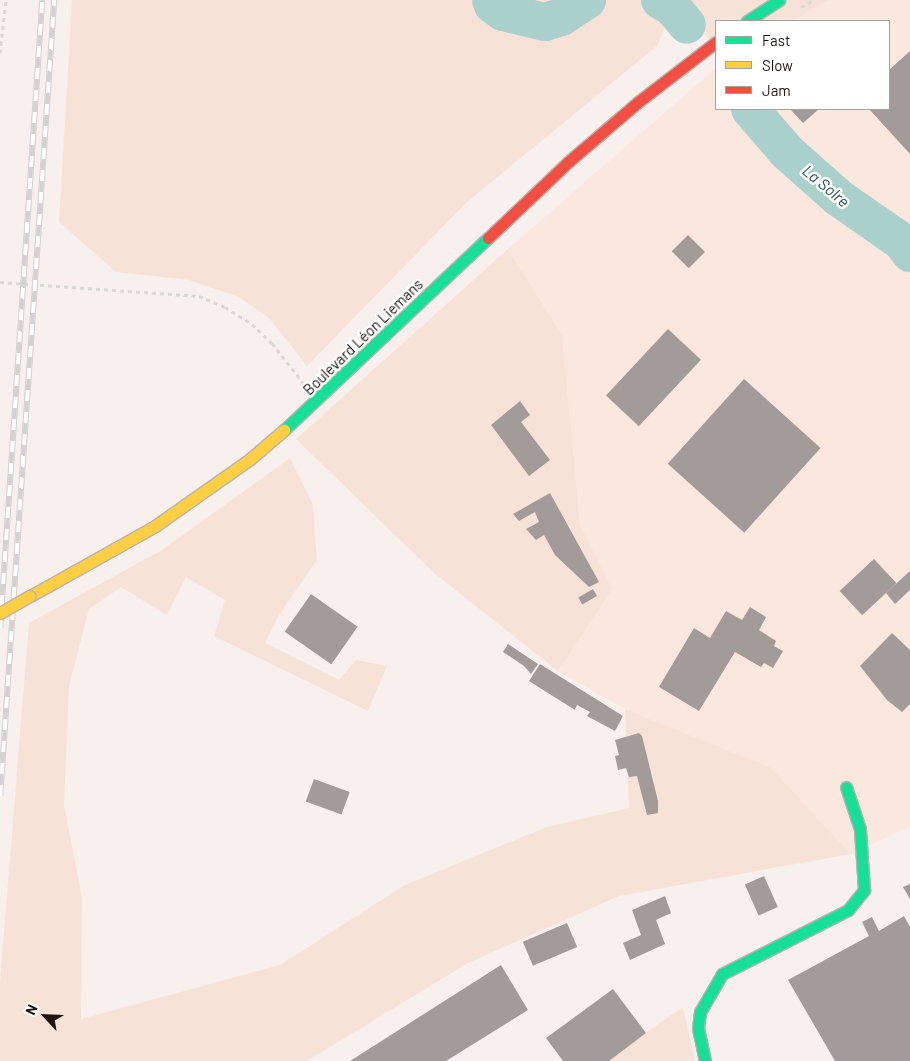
<!DOCTYPE html>
<html>
<head>
<meta charset="utf-8">
<style>
	body { margin:0 }
	#map { position:relative; width:910px; height:1061px; overflow:hidden; background:#f8f0ec; font-family:Barlow,sans-serif }
	div>[style] { position:absolute }
	.built>* { inset:0; background:#fae7de }
	.green>* { inset:0; background:#f7e2d8 }
	.river>* { height:38px; margin:-19px; padding:0 19px; transform-origin:19px; border-radius:19px; background:#a9d0cb }
	.building>* { inset:0; background:#a29b97; transform-origin:0 0 }
	.path>* { height:3px; margin-top:-1.5px; transform-origin:0; background:repeating-linear-gradient(90deg,#dad7d6 0 4px,transparent 0 8px) }
	.roads { filter:drop-shadow(1px 0 #bbb2ae) drop-shadow(-1px 0 #bbb2ae) drop-shadow(0 1px #bbb2ae) drop-shadow(0 -1px #bbb2ae) }
	.fast>* { height:11px; margin:-5.5px; padding:0 5.5px; transform-origin:5.5px; border-radius:5.5px; background:#16e098 }
	.slow>* { height:11px; margin:-5.5px; padding:0 5.5px; transform-origin:5.5px; border-radius:5.5px; background:#ffcf43 }
	.jam>* { height:11px; margin:-5.5px; padding:0 5.5px; transform-origin:5.5px; border-radius:5.5px; background:#f24e42 }
	.rail>* { height:5.5px; margin-top:-2.75px; transform-origin:0; background:repeating-linear-gradient(90deg,#fff 0 11px,#d4d1d1 0 22px); box-sizing:border-box; border-block:1px solid #d4d1d1 }
	.bridges { filter:drop-shadow(1px 0 #bbb2ae) drop-shadow(-1px 0 #bbb2ae) drop-shadow(0 1px #bbb2ae) drop-shadow(0 -1px #bbb2ae) }
	.slow-bridge>* { height:11px; margin:-5.5px; padding:0 5.5px; transform-origin:5.5px; border-radius:5.5px; background:#ffcf43 }
	span { translate:-50% -50%; white-space:nowrap; text-align:center; line-height:1.15; -webkit-text-stroke:5px #fff; paint-order:stroke }
	.street-label { font-size:15px; color:#1e1510 }
	.water-label { font-size:16px; color:#1c504c; font-style:italic }
	.legend { position:absolute; left:715px; top:20px; width:175px; height:90px; box-sizing:border-box; background:#fff; border:1px solid #a5a19f; margin:0; padding:6px 9px; list-style:none; font-size:15px; color:#1e1510 }
	.legend li { display:flex; align-items:center; gap:10px; height:25px }
	.legend b { width:25px; border:1px solid #a5a19f }
	.north { position:absolute; left:20px; top:991px; width:50px; height:50px; -webkit-text-stroke:4px #fff; paint-order:stroke; rotate:295deg; font-size:14px; font-weight:700; line-height:20px; text-align:center; color:#1e1510 }
	.north::after { content:''; display:block; margin:auto; width:18px; height:22px; background:#1e1510; clip-path:polygon(50% 0,100% 100%,50% 72%,0 100%) }
</style>
</head>
<body>
<div id="map">
	<div class="built">
		<i style="clip-path:polygon(829px 0,910px 0,910px 826px,851px 854px,770px 767px,625px 709px,558px 671px,611px 589px,580px 524px,562px 335px,508px 249px,716px 68px,716px 109px,889px 109px,889px 21px,792px 21px)"></i>
	</div>
	<div class="green">
		<i style="clip-path:polygon(72px 0,674px 0,658px 45px,466px 203px,307px 366px,269px 318px,239px 297px,189px 280px,116px 272px,59px 222px)"></i>
		<i style="clip-path:polygon(679px 0,829px 0,792px 21px,716px 21px,716px 48px)"></i>
		<i style="clip-path:polygon(508px 249px,562px 335px,580px 524px,612px 589px,558px 671px,434px 573px,296px 439px)"></i>
		<i style="clip-path:polygon(290px 458px,313px 505px,317px 560px,279px 615px,265px 643px,339px 680px,356px 660px,387px 666px,368px 711px,214px 636px,225px 600px,186px 577px,167px 615px,121px 587px,89px 609px,69px 686px,64px 805px,82px 898px,81px 1019px,280px 965px,405px 885px,547px 827px,629px 808px,625px 709px,770px 767px,851px 854px,619px 896px,468px 963px,307px 1061px,0 1061px,0 982px,29px 623px,162px 550px)"></i>
		<i style="clip-path:polygon(683px 1007px,695px 1061px,605px 1061px)"></i>
	</div>
	<div class="river">
		<i style="left:491px;top:0;width:5px;rotate:68deg"></i>
		<i style="left:493px;top:5px;width:12px;rotate:35deg"></i>
		<i style="left:503px;top:12px;width:43px;rotate:13.4deg"></i>
		<i style="left:545px;top:22px;width:17px;rotate:-17deg"></i>
		<i style="left:561px;top:17px;width:31px;rotate:-33deg"></i>
		<i style="left:660px;top:0;width:14px;rotate:30deg"></i>
		<i style="left:672px;top:7px;width:23px;rotate:50deg"></i>
		<i style="left:750px;top:109px;width:57px;rotate:49.3deg"></i>
		<i style="left:787px;top:152px;width:69px;rotate:41.5deg"></i>
		<i style="left:839px;top:198px;width:77px;rotate:34.9deg"></i>
		<i style="left:902px;top:242px;width:14px;rotate:54deg"></i>
	</div>
	<div class="building">
		<i style="clip-path:polygon(910px 51px,910px 154px,869px 109px,889px 109px,889px 70px)"></i>
		<i style="clip-path:polygon(790px 109px,819px 109px,803px 123px)"></i>
		<i style="left:688px;top:235px;width:24px;height:23px;rotate:45deg"></i>
		<i style="left:668px;top:329px;width:45px;height:91px;rotate:43deg"></i>
		<i style="left:744px;top:379px;width:103px;height:114px;rotate:42deg"></i>
		<i style="clip-path:polygon(520px 401px,530px 415px,521px 422px,550px 460px,529px 476px,491px 425px)"></i>
		<i style="clip-path:polygon(550px 493px,599px 582px,589px 587px,555px 555px,544px 535px,536px 540px,526px 529px,539px 522px,535px 512px,519px 521px,513px 514px)"></i>
		<i style="left:874px;top:559px;width:33px;height:47px;rotate:47deg"></i>
		<i style="clip-path:polygon(910px 571px,910px 590px,895px 604px,886px 593px)"></i>
		<i style="left:593px;top:589px;width:8px;height:17px;rotate:60deg"></i>
		<i style="left:311px;top:594px;width:57px;height:46px;rotate:35deg"></i>
		<i style="clip-path:polygon(750px 607px,766px 617px,759px 630px,776px 641px,774px 646px,783px 651px,773px 668px,764px 663px,761px 667px,735px 652px,699px 711px,659px 687px,694px 628px,710px 638px,726px 611px,742px 620px)"></i>
		<i style="clip-path:polygon(892px 633px,910px 650px,910px 704px,902px 712px,887px 700px,860px 666px)"></i>
		<i style="clip-path:polygon(508px 644px,538px 664px,531px 674px,524px 666px,503px 652px)"></i>
		<i style="clip-path:polygon(540px 664px,623px 716px,615px 731px,587px 716px,590px 712px,577px 705px,575px 710px,529px 681px)"></i>
		<i style="clip-path:polygon(639px 733px,642px 736px,658px 801px,658px 813px,647px 815px,637px 776px,629px 777px,626px 768px,618px 770px,615px 756px,619px 755px,615px 740px)"></i>
		<i style="left:314px;top:779px;width:38px;height:24px;rotate:20deg"></i>
		<i style="left:764px;top:876px;width:34px;height:21px;rotate:66deg"></i>
		<i style="clip-path:polygon(910px 884px,910px 899px,903px 887px)"></i>
		<i style="clip-path:polygon(665px 896px,671px 913px,656px 920px,665px 944px,630px 960px,623px 943px,641px 935px,632px 910px)"></i>
		<i style="clip-path:polygon(904px 916px,910px 927px,910px 1061px,835px 1061px,788px 980px,869px 936px,862px 922px,872px 917px,879px 931px)"></i>
		<i style="left:567px;top:923px;width:26px;height:48px;rotate:67deg"></i>
		<i style="clip-path:polygon(501px 965px,528px 1010px,446px 1061px,350px 1061px)"></i>
		<i style="clip-path:polygon(613px 989px,646px 1033px,609px 1061px,563px 1061px,546px 1038px)"></i>
	</div>
	<div class="path">
		<i style="left:801px;top:7px;width:15px;rotate:-28deg"></i>
		<i style="left:0;top:53px;width:53px;rotate:-83.5deg"></i>
		<i style="left:0;top:282px;width:199px;rotate:4deg"></i>
		<i style="left:199px;top:296px;width:28px;rotate:23deg"></i>
		<i style="left:225px;top:307px;width:32px;rotate:32deg"></i>
		<i style="left:252px;top:324px;width:28px;rotate:44deg"></i>
		<i style="left:272px;top:343px;width:52px;rotate:52deg"></i>
	</div>
	<div class="roads">
		<div class="fast">
			<i style="left:747px;top:21px;width:38px;rotate:-33deg"></i>
			<i style="left:284px;top:430px;width:280px;rotate:-43.3deg"></i>
			<i style="left:705px;top:1061px;width:34px;rotate:-102deg"></i>
			<i style="left:698px;top:1028px;width:16px;rotate:-83deg"></i>
			<i style="left:700px;top:1012px;width:44px;rotate:-59.9deg"></i>
			<i style="left:722px;top:974px;width:141px;rotate:-26.9deg"></i>
			<i style="left:848px;top:910px;width:26px;rotate:-51deg"></i>
			<i style="left:864px;top:890px;width:61px;rotate:-93.8deg"></i>
			<i style="left:860px;top:829px;width:44px;rotate:-108.4deg"></i>
		</div>
		<div class="slow">
			<i style="left:30px;top:596px;width:143px;rotate:-29.2deg"></i>
			<i style="left:155px;top:526px;width:116px;rotate:-35.2deg"></i>
			<i style="left:250px;top:459px;width:45px;rotate:-40.5deg"></i>
		</div>
		<div class="jam">
			<i style="left:488px;top:238px;width:110px;rotate:-43.5deg"></i>
			<i style="left:568px;top:162px;width:92px;rotate:-40.6deg"></i>
			<i style="left:638px;top:102px;width:98px;rotate:-37.6deg"></i>
		</div>
	</div>
	<div class="rail">
		<i style="left:0;top:628px;width:629px;rotate:-86.17deg"></i>
		<i style="left:0;top:796px;width:798px;rotate:-86.12deg"></i>
	</div>
	<div class="bridges">
		<div class="slow-bridge">
			<i style="left:0;top:613px;width:34px;rotate:-30deg"></i>
		</div>
	</div>
	<div class="street-label">
		<span style="left:363px;top:337px;rotate:-44deg">Boulevard Léon Liemans</span>
	</div>
	<div class="water-label">
		<span style="left:826px;top:186px;rotate:40deg">La Solre</span>
	</div>
	<ul class="legend">
	<li><b style="height:6px;background:#16e098"></b>Fast</li>
	<li><b style="height:6px;background:#ffcf43"></b>Slow</li>
	<li><b style="height:6px;background:#f24e42"></b>Jam</li>
	</ul>
	<div class="north">N</div>
</div>
</body>
</html>
